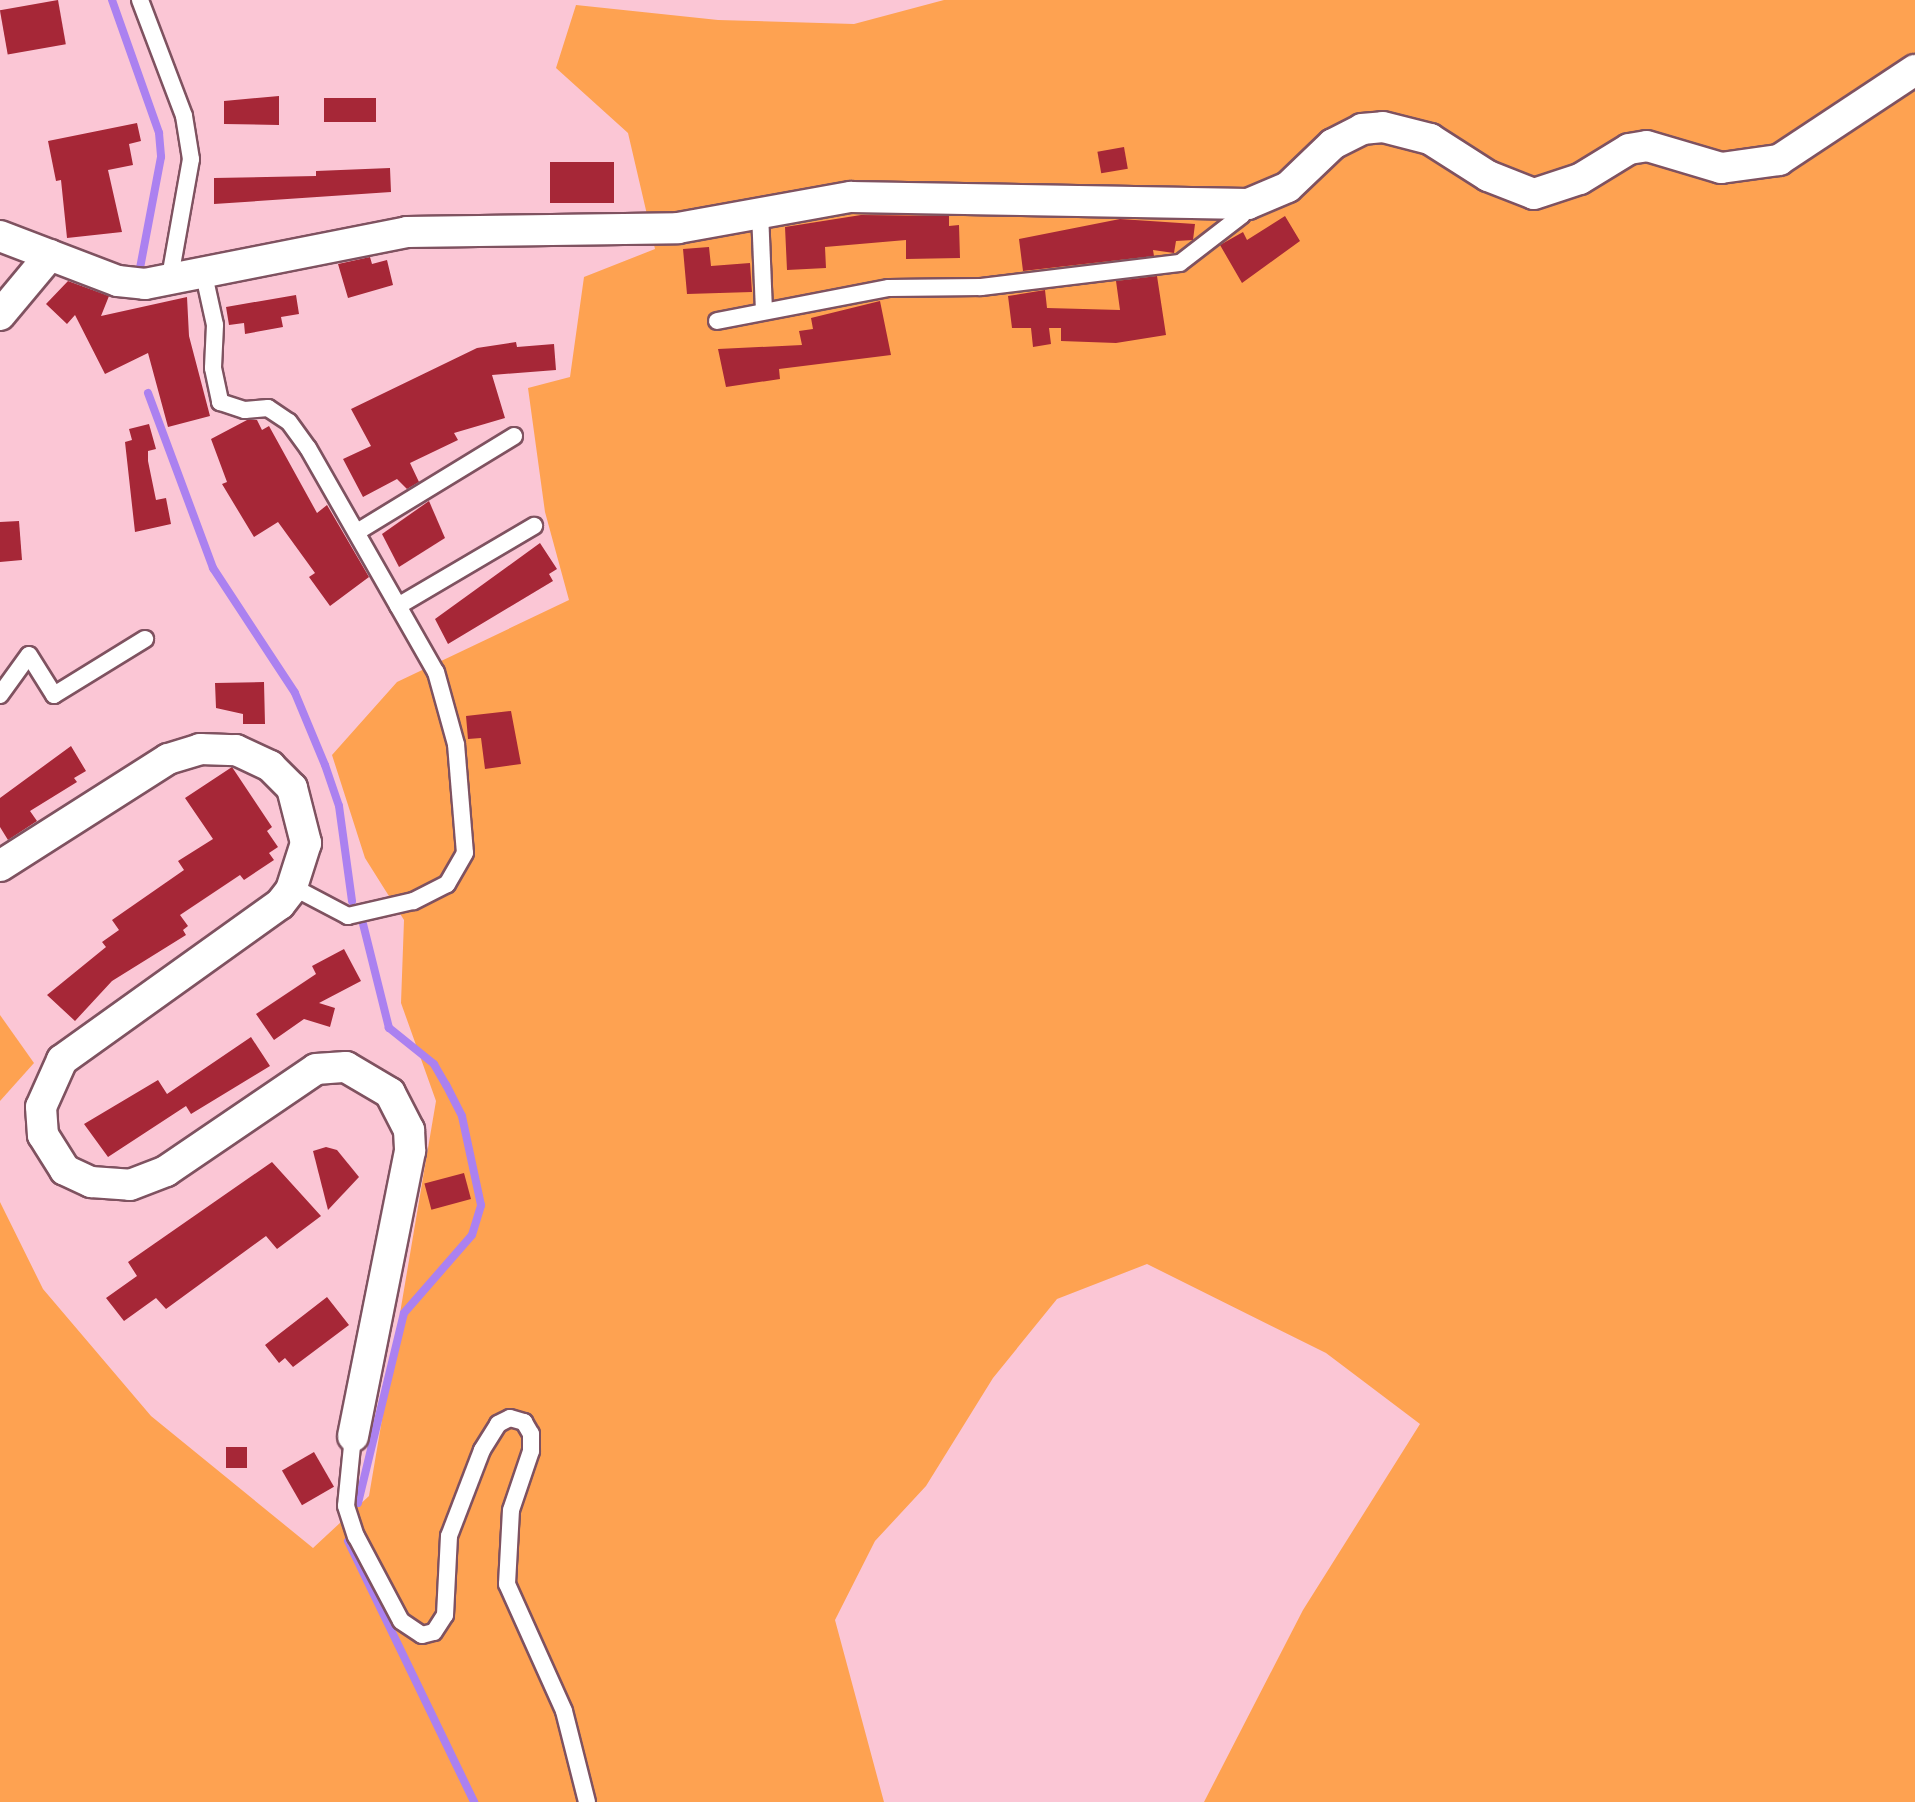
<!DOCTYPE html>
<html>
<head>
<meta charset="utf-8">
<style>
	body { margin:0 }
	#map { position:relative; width:1915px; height:1802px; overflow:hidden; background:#fbc6d5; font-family:Ubuntu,sans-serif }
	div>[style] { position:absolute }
	.green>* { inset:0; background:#fea251 }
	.stream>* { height:8px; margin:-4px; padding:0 4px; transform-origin:4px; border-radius:4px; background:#ab81f0 }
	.building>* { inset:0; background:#a62737; transform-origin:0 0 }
	.roads { filter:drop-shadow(2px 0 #7f5260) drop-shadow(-2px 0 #7f5260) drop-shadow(0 2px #7f5260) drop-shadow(0 -2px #7f5260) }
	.lane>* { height:16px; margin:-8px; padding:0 8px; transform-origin:8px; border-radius:8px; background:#fff }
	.street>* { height:30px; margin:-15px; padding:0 15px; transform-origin:15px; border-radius:15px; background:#fff }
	span { translate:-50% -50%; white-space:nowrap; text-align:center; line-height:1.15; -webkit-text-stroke:7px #fbf6f7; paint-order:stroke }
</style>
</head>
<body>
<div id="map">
	<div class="green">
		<i style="clip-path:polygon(944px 0,1915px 0,1915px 1802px,1204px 1802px,1303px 1610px,1420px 1424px,1326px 1353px,1147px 1264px,1057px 1299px,993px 1378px,926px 1486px,875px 1541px,835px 1620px,884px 1802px,0 1802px,0 1202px,43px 1289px,151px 1416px,313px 1548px,369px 1496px,436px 1101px,401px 1003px,404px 920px,365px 858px,332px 755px,397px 682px,569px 600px,545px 512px,528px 388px,570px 377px,584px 277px,655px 249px,628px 133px,556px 68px,576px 5px,718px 20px,854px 24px)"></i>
		<i style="clip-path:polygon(0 1015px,34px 1063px,0 1101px)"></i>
	</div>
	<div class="stream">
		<i style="left:112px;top:0;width:141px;rotate:70.5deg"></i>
		<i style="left:159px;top:133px;width:24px;rotate:85deg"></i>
		<i style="left:161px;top:157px;width:113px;rotate:100.7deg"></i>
		<i style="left:148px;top:393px;width:187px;rotate:69.6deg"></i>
		<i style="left:213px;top:568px;width:149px;rotate:56.7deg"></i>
		<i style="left:295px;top:693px;width:78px;rotate:67.4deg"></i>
		<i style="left:325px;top:765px;width:43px;rotate:71.1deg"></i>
		<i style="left:339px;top:806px;width:96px;rotate:82.2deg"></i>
		<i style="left:358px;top:1503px;width:195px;rotate:-76.4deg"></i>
		<i style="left:404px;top:1313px;width:103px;rotate:-48.9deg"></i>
		<i style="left:472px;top:1235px;width:31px;rotate:-73deg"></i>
		<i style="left:481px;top:1205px;width:91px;rotate:-102.1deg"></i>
		<i style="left:462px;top:1116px;width:35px;rotate:-117deg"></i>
		<i style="left:446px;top:1085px;width:24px;rotate:-120deg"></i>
		<i style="left:434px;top:1064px;width:58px;rotate:-141.3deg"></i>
		<i style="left:389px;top:1028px;width:107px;rotate:-104deg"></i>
		<i style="left:348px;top:1541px;width:290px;rotate:64.2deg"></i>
	</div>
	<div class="building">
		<i style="left:58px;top:0;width:45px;height:59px;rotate:80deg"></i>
		<i style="clip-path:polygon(279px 96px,279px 125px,224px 124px,224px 101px)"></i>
		<i style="left:324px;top:98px;width:52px;height:24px"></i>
		<i style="clip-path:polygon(137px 123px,141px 141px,129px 144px,133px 165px,108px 170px,122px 232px,67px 238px,61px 180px,56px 181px,48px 141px)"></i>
		<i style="left:1124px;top:147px;width:22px;height:27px;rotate:80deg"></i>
		<i style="left:614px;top:162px;width:41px;height:64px;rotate:90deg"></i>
		<i style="clip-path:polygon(390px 168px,391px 192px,214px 204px,214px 178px,316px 176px,316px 171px)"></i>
		<i style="clip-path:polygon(861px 215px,949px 216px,949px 226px,959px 225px,960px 258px,906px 259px,906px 240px,825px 247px,826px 268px,787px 270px,785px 227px)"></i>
		<i style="clip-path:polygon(1285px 216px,1300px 241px,1242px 283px,1220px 245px,1243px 232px,1247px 240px)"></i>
		<i style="clip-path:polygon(1120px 219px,1195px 224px,1193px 240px,1176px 241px,1174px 253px,1153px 250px,1154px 256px,1023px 271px,1019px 239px)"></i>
		<i style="clip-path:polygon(709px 247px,711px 266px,750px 263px,752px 292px,687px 294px,683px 249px)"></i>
		<i style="clip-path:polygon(370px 257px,372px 264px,387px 260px,393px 285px,348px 298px,338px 264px)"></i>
		<i style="clip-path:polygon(1157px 276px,1166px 335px,1116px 343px,1061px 341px,1061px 328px,1049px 328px,1051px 344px,1033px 347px,1031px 328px,1012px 328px,1008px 296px,1045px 290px,1047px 308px,1120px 310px,1116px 281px)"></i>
		<i style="clip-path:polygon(68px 281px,109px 296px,101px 316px,187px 297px,189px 336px,210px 416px,168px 427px,148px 353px,105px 374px,75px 315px,67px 324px,46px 304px)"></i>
		<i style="clip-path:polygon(296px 295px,299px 314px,281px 317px,283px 327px,245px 334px,244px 323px,229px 325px,226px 307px)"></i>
		<i style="clip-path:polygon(880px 301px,891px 355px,779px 369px,780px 379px,726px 387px,718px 349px,802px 345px,799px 331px,813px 329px,811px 318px)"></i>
		<i style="clip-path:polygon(516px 342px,517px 347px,554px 344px,556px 370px,492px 375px,505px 418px,454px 433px,458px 440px,410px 463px,419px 482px,407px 489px,397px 479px,363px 497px,343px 459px,371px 446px,351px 409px,477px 348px)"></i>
		<i style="clip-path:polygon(247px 420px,257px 420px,262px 430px,269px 426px,317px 513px,327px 505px,369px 577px,330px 606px,309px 577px,315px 573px,278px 522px,254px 537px,222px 484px,227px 482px,211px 439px)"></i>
		<i style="clip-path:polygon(149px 424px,156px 449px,148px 451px,148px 461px,156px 500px,166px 498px,171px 524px,135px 532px,125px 442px,132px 440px,129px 429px)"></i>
		<i style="clip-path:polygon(429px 501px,445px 538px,399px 567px,382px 534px)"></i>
		<i style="clip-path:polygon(19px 521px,22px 560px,0 562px,0 522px)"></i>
		<i style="clip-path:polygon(540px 543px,557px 569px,549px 574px,553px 581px,448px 644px,435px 619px)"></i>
		<i style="clip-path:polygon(264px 682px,265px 724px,243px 724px,243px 714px,216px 708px,215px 683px)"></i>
		<i style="clip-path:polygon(511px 711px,521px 764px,485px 769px,481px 738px,468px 739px,466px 716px)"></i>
		<i style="clip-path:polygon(71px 746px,86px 771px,74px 778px,77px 782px,30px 811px,37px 821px,8px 840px,0 827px,0 798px)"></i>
		<i style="clip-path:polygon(232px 767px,272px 827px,267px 831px,278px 847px,269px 853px,274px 860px,244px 880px,240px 875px,180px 915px,188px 926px,183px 930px,186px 935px,112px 981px,75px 1021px,47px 995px,106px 947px,102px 942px,119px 930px,112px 920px,184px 870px,178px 861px,213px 839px,185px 798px)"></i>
		<i style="clip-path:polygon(344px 949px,361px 981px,319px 1003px,335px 1008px,330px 1027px,304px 1019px,274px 1040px,256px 1014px,316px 974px,312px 966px)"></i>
		<i style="clip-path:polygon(251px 1037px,270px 1066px,191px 1114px,186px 1106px,108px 1157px,84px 1124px,158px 1080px,167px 1094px)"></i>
		<i style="clip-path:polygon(326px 1147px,337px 1150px,359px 1177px,328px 1210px,313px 1151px)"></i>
		<i style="clip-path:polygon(272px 1162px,321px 1216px,277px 1249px,266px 1236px,166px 1309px,156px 1298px,124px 1321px,106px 1298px,137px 1276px,128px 1262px)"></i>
		<i style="left:464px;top:1173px;width:27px;height:41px;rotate:75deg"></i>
		<i style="clip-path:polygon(327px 1297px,349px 1325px,293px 1367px,285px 1358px,279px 1363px,265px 1345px)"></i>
		<i style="left:226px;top:1447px;width:21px;height:21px"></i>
		<i style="left:314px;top:1452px;width:40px;height:37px;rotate:60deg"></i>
	</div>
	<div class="roads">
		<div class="lane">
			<i style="left:140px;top:0;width:124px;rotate:69.2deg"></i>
			<i style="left:184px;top:116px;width:44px;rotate:80.8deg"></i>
			<i style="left:191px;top:159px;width:125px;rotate:100.1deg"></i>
			<i style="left:760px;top:212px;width:99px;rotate:87.7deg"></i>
			<i style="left:204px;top:275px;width:51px;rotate:77.6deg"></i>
			<i style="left:215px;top:325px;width:43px;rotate:92.7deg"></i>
			<i style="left:213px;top:368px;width:35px;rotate:78deg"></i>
			<i style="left:220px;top:402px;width:26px;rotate:18deg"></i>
			<i style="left:245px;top:410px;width:23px;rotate:-5deg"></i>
			<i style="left:268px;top:408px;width:25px;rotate:34deg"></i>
			<i style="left:289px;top:422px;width:32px;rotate:54deg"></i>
			<i style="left:308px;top:448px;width:258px;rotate:60.3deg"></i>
			<i style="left:436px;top:672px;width:75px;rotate:74.5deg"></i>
			<i style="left:456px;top:744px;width:109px;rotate:85.3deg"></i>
			<i style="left:465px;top:853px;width:36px;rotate:120deg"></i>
			<i style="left:447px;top:884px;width:38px;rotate:153deg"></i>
			<i style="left:413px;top:901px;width:67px;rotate:167deg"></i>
			<i style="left:348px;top:916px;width:62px;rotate:-152.2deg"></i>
			<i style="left:717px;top:321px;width:175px;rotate:-10.9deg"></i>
			<i style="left:889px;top:288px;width:92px;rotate:-0.6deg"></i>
			<i style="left:981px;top:287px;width:200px;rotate:-6.9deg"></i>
			<i style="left:1180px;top:263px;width:78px;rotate:-37.7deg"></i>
			<i style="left:1242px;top:215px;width:13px;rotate:-61deg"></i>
			<i style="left:357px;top:532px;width:184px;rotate:-31.4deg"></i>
			<i style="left:398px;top:606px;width:158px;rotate:-30.5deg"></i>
			<i style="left:0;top:695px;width:49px;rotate:-54.1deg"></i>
			<i style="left:29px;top:655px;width:47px;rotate:58deg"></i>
			<i style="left:54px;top:695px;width:107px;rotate:-31.6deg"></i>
			<i style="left:353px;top:1436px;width:70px;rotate:95.7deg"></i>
			<i style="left:346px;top:1506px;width:32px;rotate:72deg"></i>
			<i style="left:356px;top:1536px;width:96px;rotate:62.1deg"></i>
			<i style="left:401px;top:1621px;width:25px;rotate:34deg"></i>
			<i style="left:422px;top:1635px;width:12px;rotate:-14deg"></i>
			<i style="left:434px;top:1632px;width:20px;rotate:-57deg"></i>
			<i style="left:445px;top:1615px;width:79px;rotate:-87.1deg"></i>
			<i style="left:449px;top:1536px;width:92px;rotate:-69deg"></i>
			<i style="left:482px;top:1450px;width:31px;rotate:-58deg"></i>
			<i style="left:498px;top:1424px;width:13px;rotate:-27deg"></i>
			<i style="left:510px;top:1418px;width:15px;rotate:16deg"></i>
			<i style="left:524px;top:1422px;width:14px;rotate:60deg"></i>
			<i style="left:531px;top:1434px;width:17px;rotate:90deg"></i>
			<i style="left:531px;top:1451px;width:62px;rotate:108.7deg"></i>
			<i style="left:511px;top:1510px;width:74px;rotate:93.1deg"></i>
			<i style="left:507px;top:1584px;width:139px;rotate:65.8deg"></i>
			<i style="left:564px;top:1711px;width:94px;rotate:75.8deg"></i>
		</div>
		<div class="street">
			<i style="left:0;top:236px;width:126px;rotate:20.9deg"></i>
			<i style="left:118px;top:281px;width:27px;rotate:6deg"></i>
			<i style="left:145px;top:284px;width:267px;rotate:-11.2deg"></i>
			<i style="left:407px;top:232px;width:271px;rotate:-0.8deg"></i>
			<i style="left:678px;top:228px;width:176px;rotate:-10.2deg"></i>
			<i style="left:851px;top:197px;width:397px;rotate:1deg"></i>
			<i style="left:1248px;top:204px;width:43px;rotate:-23deg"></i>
			<i style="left:1288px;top:187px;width:62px;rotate:-43.7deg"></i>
			<i style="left:1333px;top:144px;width:33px;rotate:-27deg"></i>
			<i style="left:1362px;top:129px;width:21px;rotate:-5deg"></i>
			<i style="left:1383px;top:127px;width:49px;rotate:14.3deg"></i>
			<i style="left:1430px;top:139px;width:69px;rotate:32.5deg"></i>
			<i style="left:1488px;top:176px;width:49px;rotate:21.4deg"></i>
			<i style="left:1534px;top:194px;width:48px;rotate:-18.1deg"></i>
			<i style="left:1580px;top:179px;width:57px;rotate:-31.5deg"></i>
			<i style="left:1629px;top:149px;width:18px;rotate:-9deg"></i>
			<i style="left:1647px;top:146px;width:77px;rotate:16.6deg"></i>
			<i style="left:1721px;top:168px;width:59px;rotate:-7.9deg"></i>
			<i style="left:1779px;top:160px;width:163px;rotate:-33.5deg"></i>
			<i style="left:0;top:315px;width:78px;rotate:-50.2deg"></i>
			<i style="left:0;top:866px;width:199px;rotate:-32.5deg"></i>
			<i style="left:168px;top:759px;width:34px;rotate:-17deg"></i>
			<i style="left:200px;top:749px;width:36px;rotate:2deg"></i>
			<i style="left:236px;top:750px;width:38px;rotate:25deg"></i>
			<i style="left:270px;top:766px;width:31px;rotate:45deg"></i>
			<i style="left:292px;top:788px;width:57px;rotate:75.7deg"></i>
			<i style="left:306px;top:843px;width:49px;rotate:107.7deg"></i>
			<i style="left:291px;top:890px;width:18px;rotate:128deg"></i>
			<i style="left:280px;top:904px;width:268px;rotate:144.4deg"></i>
			<i style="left:62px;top:1060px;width:51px;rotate:114.1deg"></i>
			<i style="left:41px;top:1107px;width:28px;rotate:86deg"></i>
			<i style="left:43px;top:1135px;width:41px;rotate:57.8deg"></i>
			<i style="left:65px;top:1170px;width:29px;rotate:25deg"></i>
			<i style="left:91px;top:1182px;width:39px;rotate:4deg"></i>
			<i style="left:130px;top:1185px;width:39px;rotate:-21deg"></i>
			<i style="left:166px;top:1171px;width:181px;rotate:-34.2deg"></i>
			<i style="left:316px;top:1069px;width:30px;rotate:-4deg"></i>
			<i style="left:346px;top:1067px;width:51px;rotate:30.6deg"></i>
			<i style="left:390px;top:1093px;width:42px;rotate:62.8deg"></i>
			<i style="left:409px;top:1130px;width:21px;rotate:87deg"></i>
			<i style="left:410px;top:1151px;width:291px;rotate:101.3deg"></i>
		</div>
	</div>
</div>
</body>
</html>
